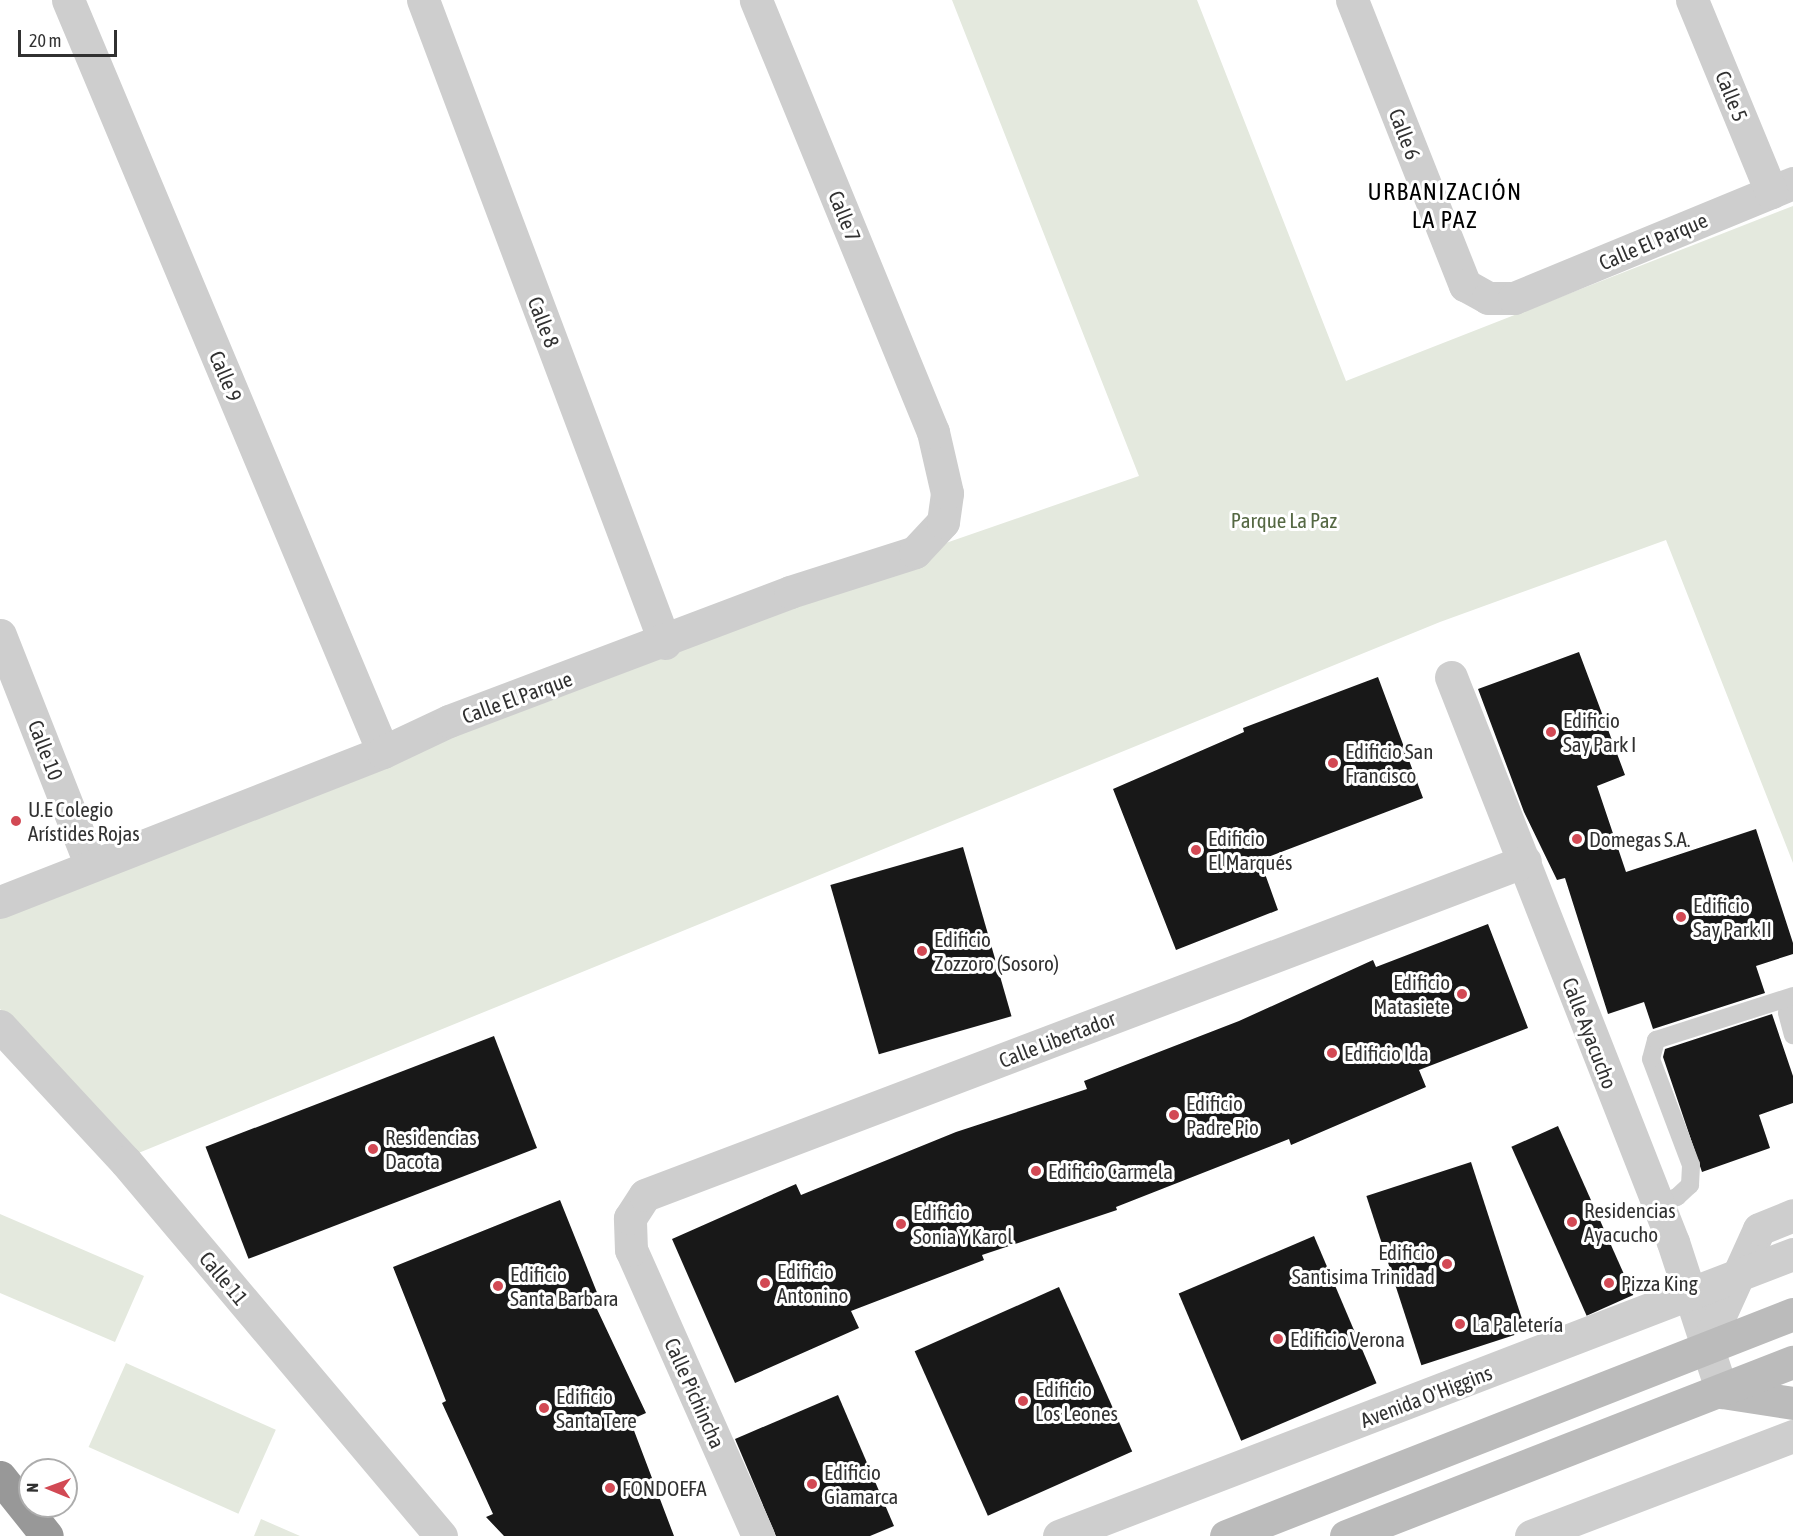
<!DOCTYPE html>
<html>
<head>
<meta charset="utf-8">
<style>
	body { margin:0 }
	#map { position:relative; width:1793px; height:1536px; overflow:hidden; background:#fff; font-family:"Asap Condensed",sans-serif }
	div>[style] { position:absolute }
	.green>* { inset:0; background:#e4e9de; transform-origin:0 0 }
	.building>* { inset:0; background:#181818; transform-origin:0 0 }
	.service>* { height:18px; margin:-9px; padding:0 9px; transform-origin:9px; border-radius:9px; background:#cecece }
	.minor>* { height:33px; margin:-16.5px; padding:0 16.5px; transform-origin:16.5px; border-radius:16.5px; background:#cecece }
	.secondary>* { height:33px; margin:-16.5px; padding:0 16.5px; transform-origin:16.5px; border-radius:16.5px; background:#bbb }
	.motorway>* { height:33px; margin:-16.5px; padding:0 16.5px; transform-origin:16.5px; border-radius:16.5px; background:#989898 }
	.dots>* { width:16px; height:16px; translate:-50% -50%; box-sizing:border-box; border:3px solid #fff; border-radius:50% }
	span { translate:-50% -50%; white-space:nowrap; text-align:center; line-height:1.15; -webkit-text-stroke:6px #fff; paint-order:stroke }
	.street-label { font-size:21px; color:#313131 }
	.park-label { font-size:21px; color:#556843 }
	.poi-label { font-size:21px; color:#313131 }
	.left { translate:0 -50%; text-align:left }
	.right { translate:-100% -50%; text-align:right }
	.quarter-label { font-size:24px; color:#000; letter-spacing:1.5px }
	.north { position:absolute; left:18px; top:1458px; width:60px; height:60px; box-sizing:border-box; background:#fff; border:2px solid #adadad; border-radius:50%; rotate:271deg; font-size:16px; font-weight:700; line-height:24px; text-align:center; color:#313131 }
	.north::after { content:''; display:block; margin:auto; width:21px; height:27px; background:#d24954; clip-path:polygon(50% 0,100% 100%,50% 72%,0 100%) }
	.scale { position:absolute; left:18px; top:30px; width:99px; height:27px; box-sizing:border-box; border:3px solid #313131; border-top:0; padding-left:8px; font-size:18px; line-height:21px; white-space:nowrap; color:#313131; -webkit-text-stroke:4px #fff; paint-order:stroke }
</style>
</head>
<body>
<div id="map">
	<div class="green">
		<i style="clip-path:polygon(952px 0,1197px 0,1346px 381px,1793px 206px,1793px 863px,1666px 540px,1440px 622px,136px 1154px,0 1009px,0 907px,790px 597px,1139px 476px)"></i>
		<i style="clip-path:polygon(0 1214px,144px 1276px,115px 1342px,0 1293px)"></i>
		<i style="left:126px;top:1363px;width:164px;height:92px;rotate:24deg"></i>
		<i style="clip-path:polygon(261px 1519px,300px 1536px,254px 1536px)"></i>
	</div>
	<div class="building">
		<i style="clip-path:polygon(1579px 652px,1625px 775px,1597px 786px,1626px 872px,1756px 829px,1793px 943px,1793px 954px,1756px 966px,1765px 993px,1653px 1029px,1644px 1002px,1608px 1014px,1565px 878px,1557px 880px,1524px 812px,1478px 689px)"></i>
		<i style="clip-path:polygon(1378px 677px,1423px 798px,1260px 860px,1278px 910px,1176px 950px,1113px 789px,1244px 732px,1243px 728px)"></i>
		<i style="left:963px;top:847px;width:176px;height:138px;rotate:74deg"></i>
		<i style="clip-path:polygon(1488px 924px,1528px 1028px,1419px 1070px,1426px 1087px,1291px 1145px,1289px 1139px,1116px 1207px,1117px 1210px,982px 1255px,984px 1260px,851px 1311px,859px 1328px,735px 1383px,672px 1239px,796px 1184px,801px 1195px,956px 1132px,1087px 1089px,1084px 1081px,1239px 1021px,1373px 960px,1376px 967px)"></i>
		<i style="clip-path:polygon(1772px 1014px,1793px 1076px,1793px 1103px,1759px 1115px,1770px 1148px,1702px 1172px,1663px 1057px,1665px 1049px)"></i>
		<i style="left:494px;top:1036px;width:120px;height:309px;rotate:69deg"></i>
		<i style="left:1558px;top:1126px;width:185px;height:51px;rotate:66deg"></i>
		<i style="left:1471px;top:1162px;width:178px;height:110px;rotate:72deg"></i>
		<i style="clip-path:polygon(560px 1200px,602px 1305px,596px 1307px,646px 1413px,630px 1420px,674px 1536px,504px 1536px,486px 1517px,493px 1514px,442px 1403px,446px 1401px,393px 1267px)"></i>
		<i style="left:1314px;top:1236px;width:160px;height:147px;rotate:67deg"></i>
		<i style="left:1059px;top:1287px;width:180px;height:158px;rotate:66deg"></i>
		<i style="clip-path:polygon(838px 1395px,894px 1526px,870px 1536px,776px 1536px,735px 1439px)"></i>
	</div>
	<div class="service">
		<i style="left:1793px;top:1007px;width:8px;rotate:135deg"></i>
		<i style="left:1787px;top:1013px;width:23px;rotate:75deg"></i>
		<i style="left:1657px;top:1205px;width:22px;rotate:-22deg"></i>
		<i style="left:1677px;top:1197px;width:18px;rotate:-43deg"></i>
		<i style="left:1690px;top:1185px;width:20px;rotate:-87deg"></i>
		<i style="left:1691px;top:1165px;width:113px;rotate:-110.7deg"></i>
		<i style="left:1651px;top:1059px;width:20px;rotate:-75deg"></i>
		<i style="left:1656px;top:1040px;width:144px;rotate:-17.8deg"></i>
	</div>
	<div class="minor">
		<i style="left:68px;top:0;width:815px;rotate:67.27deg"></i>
		<i style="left:423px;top:0;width:687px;rotate:69.38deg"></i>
		<i style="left:1352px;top:0;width:307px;rotate:68.4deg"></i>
		<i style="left:1465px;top:285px;width:26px;rotate:29deg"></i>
		<i style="left:1488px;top:298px;width:26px"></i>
		<i style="left:1514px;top:298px;width:302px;rotate:-22.4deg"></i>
		<i style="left:1692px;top:0;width:208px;rotate:67.6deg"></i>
		<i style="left:0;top:635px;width:248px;rotate:68.5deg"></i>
		<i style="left:1451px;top:677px;width:607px;rotate:68.55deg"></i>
		<i style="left:1673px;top:1242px;width:158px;rotate:71.9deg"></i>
		<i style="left:0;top:902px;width:411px;rotate:-21.4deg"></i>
		<i style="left:383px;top:752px;width:73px;rotate:-25.2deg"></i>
		<i style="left:449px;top:721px;width:365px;rotate:-20.7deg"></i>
		<i style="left:790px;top:592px;width:131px;rotate:-17.7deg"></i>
		<i style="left:915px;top:552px;width:41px;rotate:-47deg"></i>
		<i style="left:943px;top:522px;width:29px;rotate:-82deg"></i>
		<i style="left:947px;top:493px;width:63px;rotate:-102.9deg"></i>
		<i style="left:933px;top:432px;width:467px;rotate:-112.3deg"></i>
		<i style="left:0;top:1026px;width:185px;rotate:47.2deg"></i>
		<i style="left:126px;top:1162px;width:489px;rotate:49.9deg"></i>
		<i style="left:1706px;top:1346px;width:128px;rotate:-65.6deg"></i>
		<i style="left:1759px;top:1229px;width:37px;rotate:-22deg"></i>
		<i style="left:758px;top:1536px;width:313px;rotate:-113.9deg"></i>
		<i style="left:631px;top:1250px;width:32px;rotate:-92deg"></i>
		<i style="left:630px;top:1218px;width:27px;rotate:-57deg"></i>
		<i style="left:645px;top:1195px;width:941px;rotate:-20.78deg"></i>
		<i style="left:1059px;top:1536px;width:786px;rotate:-21.02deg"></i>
		<i style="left:1531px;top:1536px;width:280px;rotate:-20.9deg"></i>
	</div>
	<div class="secondary">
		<i style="left:1722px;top:1392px;width:72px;rotate:8.8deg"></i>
		<i style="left:1226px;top:1536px;width:609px;rotate:-21.38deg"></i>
		<i style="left:1346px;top:1536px;width:480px;rotate:-21.3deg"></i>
	</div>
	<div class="motorway">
		<i style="left:0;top:1477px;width:75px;rotate:51.5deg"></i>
	</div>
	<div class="dots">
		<i style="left:1551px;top:732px;background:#d24954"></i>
		<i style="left:1333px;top:763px;background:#d24954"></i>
		<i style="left:16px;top:821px;background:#d24954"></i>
		<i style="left:1577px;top:839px;background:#d24954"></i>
		<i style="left:1196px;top:850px;background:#d24954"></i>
		<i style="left:1681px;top:917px;background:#d24954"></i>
		<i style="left:922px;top:951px;background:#d24954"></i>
		<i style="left:1462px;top:994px;background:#d24954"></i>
		<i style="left:1332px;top:1053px;background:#d24954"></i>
		<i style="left:1174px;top:1115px;background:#d24954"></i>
		<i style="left:373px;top:1149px;background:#d24954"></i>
		<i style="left:1036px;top:1171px;background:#d24954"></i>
		<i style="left:1572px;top:1222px;background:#d24954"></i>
		<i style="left:901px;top:1224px;background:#d24954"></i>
		<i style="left:1447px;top:1264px;background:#d24954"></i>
		<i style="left:765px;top:1283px;background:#d24954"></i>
		<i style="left:1609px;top:1283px;background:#d24954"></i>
		<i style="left:498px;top:1286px;background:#d24954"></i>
		<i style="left:1460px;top:1324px;background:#d24954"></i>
		<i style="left:1278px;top:1339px;background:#d24954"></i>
		<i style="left:1023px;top:1401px;background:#d24954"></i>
		<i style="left:544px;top:1408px;background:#d24954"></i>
		<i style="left:812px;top:1484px;background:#d24954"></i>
		<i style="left:610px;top:1488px;background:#d24954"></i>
	</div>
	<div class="street-label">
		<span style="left:1732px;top:96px;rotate:68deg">Calle 5</span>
		<span style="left:1405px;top:134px;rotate:69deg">Calle 6</span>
		<span style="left:845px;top:216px;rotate:68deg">Calle 7</span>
		<span style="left:1653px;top:241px;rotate:-23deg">Calle El Parque</span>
		<span style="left:544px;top:322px;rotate:69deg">Calle 8</span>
		<span style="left:226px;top:376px;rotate:67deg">Calle 9</span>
		<span style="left:517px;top:697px;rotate:-20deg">Calle El Parque</span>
		<span style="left:46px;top:750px;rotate:69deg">Calle 10</span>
		<span style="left:1590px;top:1033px;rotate:69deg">Calle Ayacucho</span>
		<span style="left:1057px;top:1039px;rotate:-21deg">Calle Libertador</span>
		<span style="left:224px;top:1278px;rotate:50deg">Calle 11</span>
		<span style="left:695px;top:1393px;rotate:66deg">Calle Pichincha</span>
		<span style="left:1426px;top:1396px;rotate:-21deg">Avenida O'Higgins</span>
	</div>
	<div class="park-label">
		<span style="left:1284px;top:520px">Parque La Paz</span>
	</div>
	<div class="poi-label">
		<span class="left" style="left:1563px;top:732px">Edificio<br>Say Park I</span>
		<span class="left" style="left:1345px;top:763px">Edificio San<br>Francisco</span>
		<span class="left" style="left:28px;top:821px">U.E Colegio<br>Arístides Rojas</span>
		<span class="left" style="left:1208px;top:850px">Edificio<br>El Marqués</span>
		<span class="left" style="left:1589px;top:839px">Domegas S.A.</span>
		<span class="left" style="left:1693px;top:917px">Edificio<br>Say Park II</span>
		<span class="left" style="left:934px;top:951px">Edificio<br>Zozzoro (Sosoro)</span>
		<span class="right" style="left:1450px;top:994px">Edificio<br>Matasiete</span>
		<span class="left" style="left:1344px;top:1053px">Edificio Ida</span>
		<span class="left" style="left:1186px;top:1115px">Edificio<br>Padre Pio</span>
		<span class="left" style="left:385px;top:1149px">Residencias<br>Dacota</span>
		<span class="left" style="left:1048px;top:1171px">Edificio Carmela</span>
		<span class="left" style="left:1584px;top:1222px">Residencias<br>Ayacucho</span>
		<span class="left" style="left:913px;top:1224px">Edificio<br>Sonia Y Karol</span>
		<span class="right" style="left:1435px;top:1264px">Edificio<br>Santisima Trinidad</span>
		<span class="left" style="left:777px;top:1283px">Edificio<br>Antonino</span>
		<span class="left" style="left:510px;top:1286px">Edificio<br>Santa Barbara</span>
		<span class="left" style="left:1621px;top:1283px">Pizza King</span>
		<span class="left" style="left:1472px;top:1324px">La Paletería</span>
		<span class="left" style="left:1290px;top:1339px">Edificio Verona</span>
		<span class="left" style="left:1035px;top:1401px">Edificio<br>Los Leones</span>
		<span class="left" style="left:556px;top:1408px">Edificio<br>Santa Tere</span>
		<span class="left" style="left:824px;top:1484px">Edificio<br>Giamarca</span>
		<span class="left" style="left:622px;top:1488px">FONDOEFA</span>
	</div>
	<div class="quarter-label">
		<span style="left:1445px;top:206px">URBANIZACIÓN<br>LA PAZ</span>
	</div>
	<div class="north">N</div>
	<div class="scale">20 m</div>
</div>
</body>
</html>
